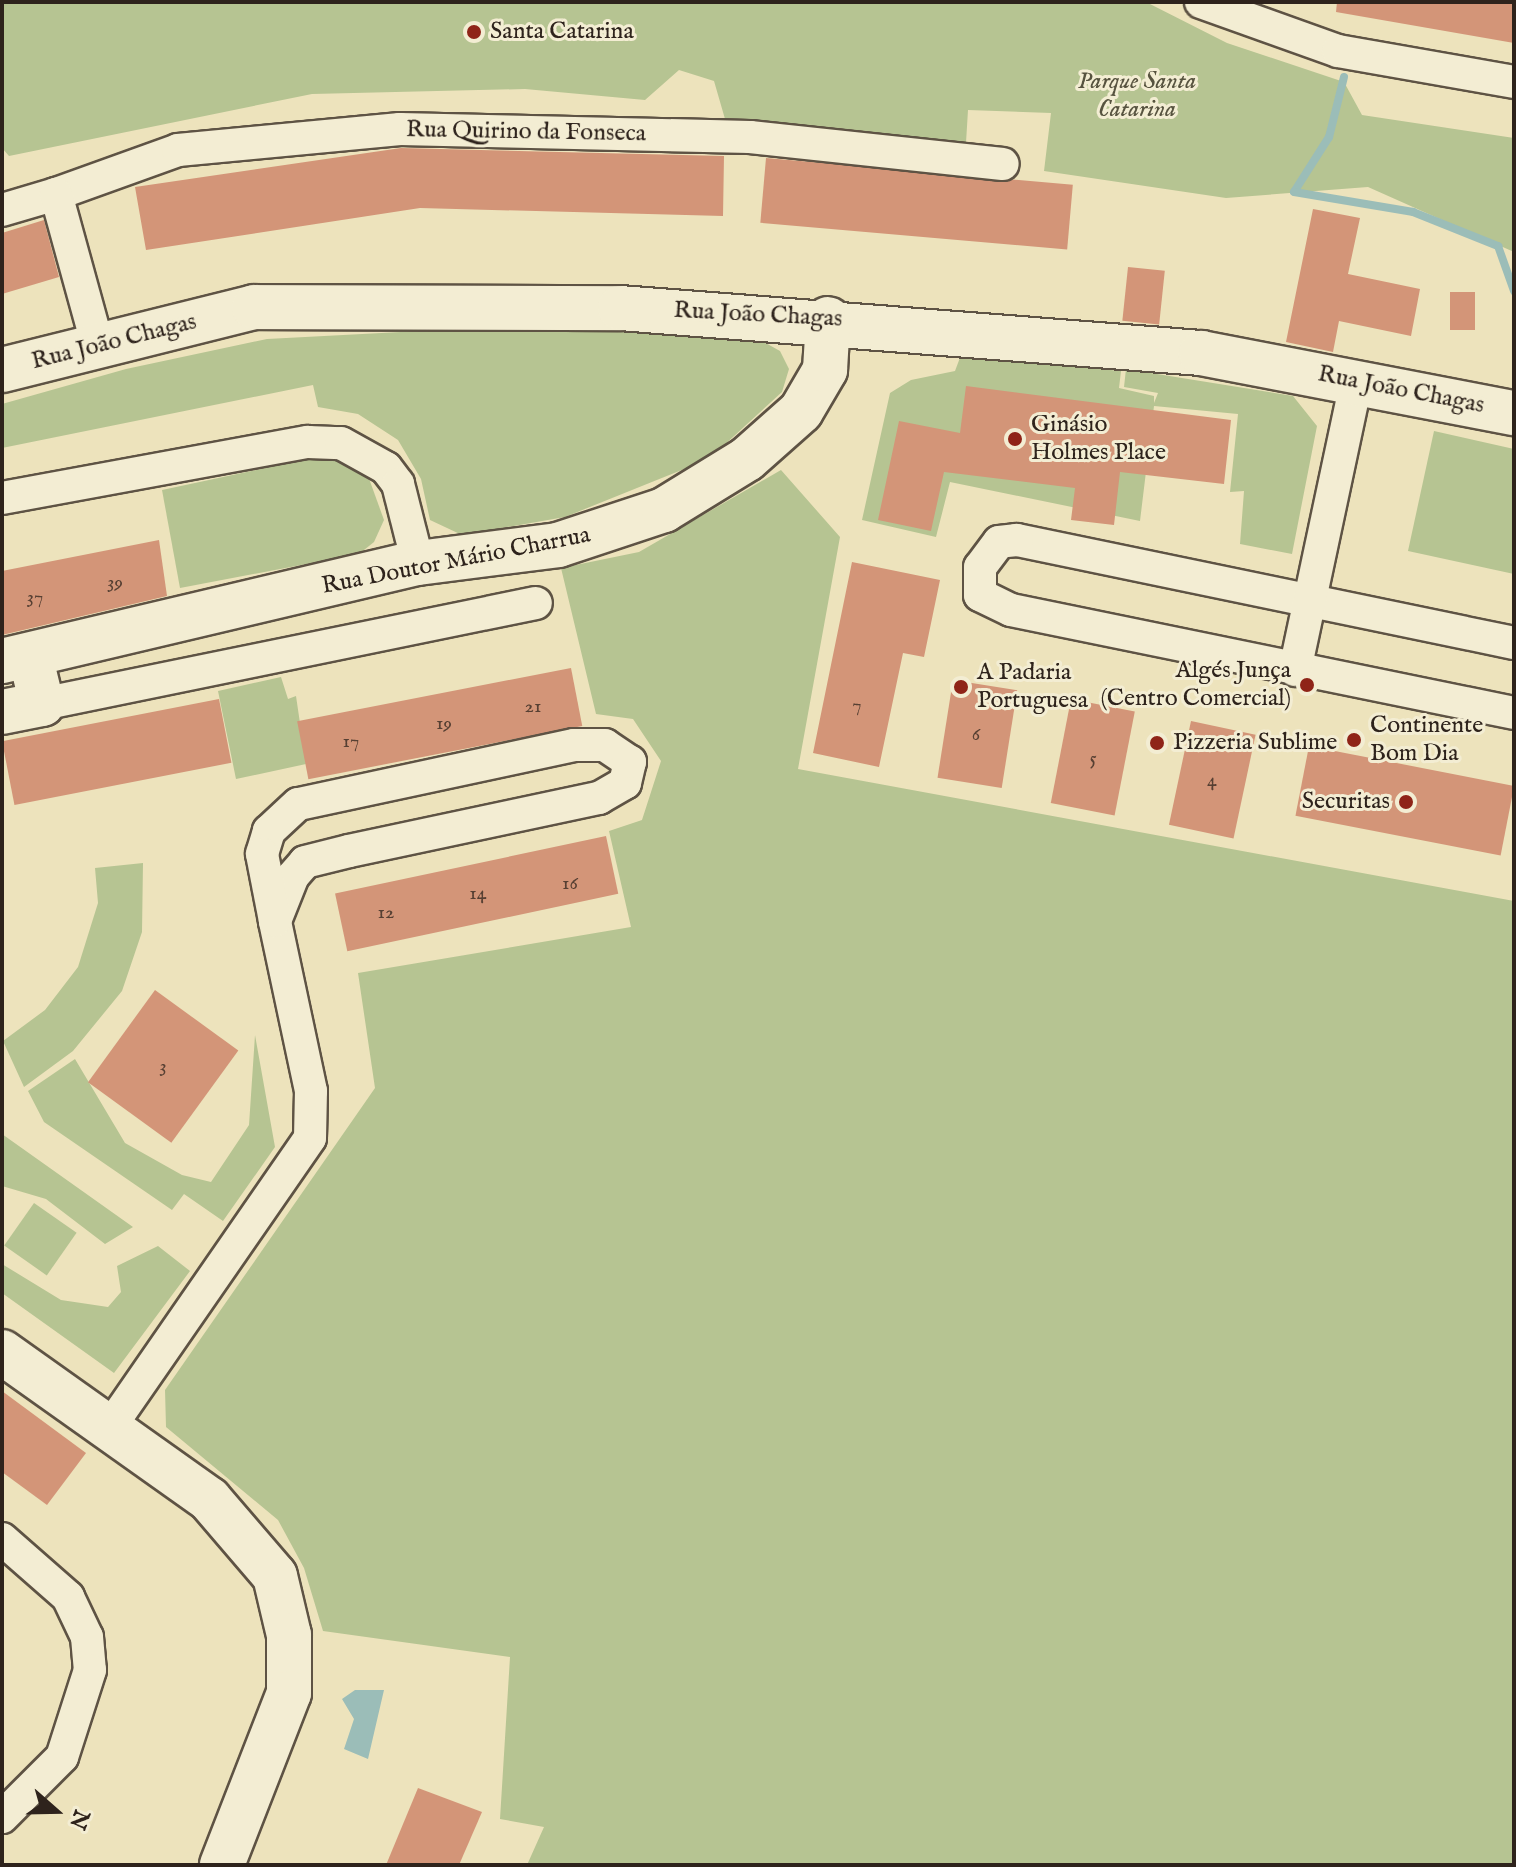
<!DOCTYPE html>
<html>
<head>
<meta charset="utf-8">
<style>
	body { margin:0 }
	#map { position:relative; width:1516px; height:1867px; overflow:hidden; background:#ede3bc; font-family:"IM FELL English",serif }
	div>[style] { position:absolute }
	.green>* { inset:0; background:#b6c492; transform-origin:0 0 }
	.water>* { inset:0; background:#9bbdb8 }
	.stream>* { height:8px; margin:-4px; padding:0 4px; transform-origin:4px; border-radius:4px; background:#9bbdb8 }
	.building>* { inset:0; background:#d39578; transform-origin:0 0 }
	.roads { filter:drop-shadow(2px 0 #5e5344) drop-shadow(-2px 0 #5e5344) drop-shadow(0 2px #5e5344) drop-shadow(0 -2px #5e5344) }
	.street>* { height:32px; margin:-16px; padding:0 16px; transform-origin:16px; border-radius:16px; background:#f3edd3 }
	.secondary>* { height:44px; margin:-22px; padding:0 22px; transform-origin:22px; border-radius:22px; background:#f3edd3 }
	.dots>* { width:22px; height:22px; translate:-50% -50%; box-sizing:border-box; border:4px solid #f3edd3; border-radius:50% }
	span { translate:-50% -50%; white-space:nowrap; text-align:center; line-height:1.15; -webkit-text-stroke:6px #f3edd3; paint-order:stroke }
	.number-label { font-size:20px; color:#574033 }
	.number-label span { -webkit-text-stroke-width:0 }
	.poi-label { font-size:24px; color:#2e231c }
	.left { translate:0 -50%; text-align:left }
	.right { translate:-100% -50%; text-align:right }
	.park-label { font-size:24px; color:#57533f; font-style:italic }
	.street-label { font-size:24px; color:#2e231c }
	.frame { position:absolute; inset:0; border:4px solid #2e231c; pointer-events:none }
	.north { position:absolute; left:16px; top:1771px; width:80px; height:80px; -webkit-text-stroke:6px #f3edd3; paint-order:stroke; rotate:110deg; font-size:22px; font-weight:700; line-height:32px; text-align:center; color:#2e231c }
	.north::after { content:''; display:block; margin:auto; width:28px; height:36px; background:#2e231c; clip-path:polygon(50% 0,100% 100%,50% 72%,0 100%) }
</style>
</head>
<body>
<div id="map">
	<div class="green">
		<i style="clip-path:polygon(2px 2px,1146px 2px,1227px 43px,1344px 82px,1362px 115px,1514px 138px,1514px 252px,1368px 187px,1226px 198px,1044px 171px,1051px 113px,968px 110px,966px 143px,725px 119px,714px 81px,679px 70px,645px 100px,525px 89px,312px 94px,9px 156px,2px 148px)"></i>
		<i style="clip-path:polygon(514px 326px,755px 337px,780px 351px,789px 369px,782px 392px,709px 459px,565px 517px,462px 535px,430px 520px,421px 479px,398px 440px,358px 414px,318px 407px,313px 385px,2px 448px,2px 404px,126px 369px,267px 339px)"></i>
		<i style="clip-path:polygon(961px 355px,1121px 371px,1119px 388px,1154px 396px,1154px 403px,1158px 393px,1124px 387px,1126px 369px,1293px 396px,1317px 426px,1292px 554px,1240px 544px,1244px 491px,1230px 492px,1238px 414px,1154px 406px,1140px 521px,950px 482px,936px 537px,862px 520px,890px 393px,911px 380px,955px 371px)"></i>
		<i style="clip-path:polygon(1434px 431px,1514px 449px,1514px 574px,1408px 551px)"></i>
		<i style="clip-path:polygon(327px 455px,367px 473px,384px 520px,374px 542px,359px 554px,180px 588px,162px 490px)"></i>
		<i style="clip-path:polygon(781px 470px,840px 537px,798px 769px,1514px 901px,1514px 1865px,527px 1865px,544px 1827px,500px 1819px,510px 1657px,323px 1631px,304px 1568px,278px 1520px,166px 1427px,165px 1390px,375px 1088px,358px 973px,631px 927px,609px 831px,642px 820px,661px 761px,633px 719px,596px 714px,561px 568px,639px 552px)"></i>
		<i style="clip-path:polygon(281px 677px,288px 699px,296px 696px,306px 764px,236px 779px,218px 691px)"></i>
		<i style="clip-path:polygon(143px 863px,142px 932px,122px 991px,73px 1051px,24px 1087px,3px 1041px,45px 1010px,78px 967px,98px 903px,95px 868px)"></i>
		<i style="clip-path:polygon(255px 1035px,275px 1147px,223px 1221px,184px 1194px,172px 1210px,44px 1122px,28px 1091px,75px 1059px,125px 1143px,182px 1175px,211px 1182px,249px 1125px)"></i>
		<i style="clip-path:polygon(2px 1134px,133px 1227px,105px 1244px,46px 1199px,2px 1186px)"></i>
		<i style="left:34px;top:1203px;width:52px;height:52px;rotate:35deg"></i>
		<i style="clip-path:polygon(158px 1246px,190px 1271px,114px 1373px,2px 1293px,2px 1264px,61px 1300px,108px 1307px,121px 1292px,117px 1266px)"></i>
	</div>
	<div class="water">
		<i style="clip-path:polygon(355px 1690px,384px 1690px,368px 1759px,344px 1749px,354px 1719px,342px 1699px)"></i>
	</div>
	<div class="stream">
		<i style="left:1344px;top:77px;width:62px;rotate:104deg"></i>
		<i style="left:1329px;top:137px;width:65px;rotate:122.5deg"></i>
		<i style="left:1294px;top:192px;width:121px;rotate:9.5deg"></i>
		<i style="left:1413px;top:212px;width:92px;rotate:21.8deg"></i>
		<i style="left:1498px;top:246px;width:48px;rotate:70.4deg"></i>
	</div>
	<div class="building">
		<i style="clip-path:polygon(1337px 2px,1514px 2px,1514px 43px,1336px 12px)"></i>
		<i style="clip-path:polygon(401px 148px,724px 156px,723px 216px,420px 208px,146px 250px,135px 187px)"></i>
		<i style="left:766px;top:158px;width:308px;height:65px;rotate:5deg"></i>
		<i style="clip-path:polygon(1313px 209px,1360px 218px,1348px 274px,1420px 289px,1411px 336px,1339px 321px,1333px 352px,1286px 342px)"></i>
		<i style="clip-path:polygon(44px 220px,59px 277px,2px 294px,2px 233px)"></i>
		<i style="left:1128px;top:267px;width:37px;height:54px;rotate:6deg"></i>
		<i style="left:1450px;top:292px;width:25px;height:38px"></i>
		<i style="clip-path:polygon(966px 386px,1231px 420px,1224px 484px,1120px 472px,1114px 525px,1071px 520px,1075px 488px,944px 472px,931px 531px,878px 520px,899px 421px,960px 433px)"></i>
		<i style="clip-path:polygon(159px 540px,167px 596px,2px 635px,2px 571px)"></i>
		<i style="clip-path:polygon(852px 562px,940px 580px,924px 657px,903px 653px,879px 767px,813px 753px)"></i>
		<i style="left:571px;top:668px;width:59px;height:279px;rotate:79deg"></i>
		<i style="left:953px;top:680px;width:65px;height:99px;rotate:9deg"></i>
		<i style="left:219px;top:699px;width:65px;height:221px;rotate:79deg"></i>
		<i style="left:1071px;top:699px;width:65px;height:106px;rotate:11deg"></i>
		<i style="left:1191px;top:721px;width:66px;height:106px;rotate:12deg"></i>
		<i style="left:1309px;top:746px;width:209px;height:71px;rotate:11deg"></i>
		<i style="left:606px;top:836px;width:59px;height:277px;rotate:78deg"></i>
		<i style="left:155px;top:990px;width:103px;height:114px;rotate:36deg"></i>
		<i style="clip-path:polygon(2px 1391px,86px 1453px,47px 1505px,2px 1472px)"></i>
		<i style="clip-path:polygon(418px 1788px,482px 1812px,459px 1865px,386px 1865px)"></i>
	</div>
	<div class="roads">
		<div class="street">
			<i style="left:1201px;top:2px;width:145px;rotate:19.7deg"></i>
			<i style="left:1338px;top:51px;width:179px;rotate:10deg"></i>
			<i style="left:56px;top:194px;width:130px;rotate:-19.8deg"></i>
			<i style="left:178px;top:150px;width:223px;rotate:-5.4deg"></i>
			<i style="left:400px;top:129px;width:350px;rotate:1.3deg"></i>
			<i style="left:750px;top:137px;width:254px;rotate:6.1deg"></i>
			<i style="left:2px;top:210px;width:56px;rotate:-16.5deg"></i>
			<i style="left:56px;top:194px;width:158px;rotate:74.6deg"></i>
			<i style="left:2px;top:498px;width:311px;rotate:-10.4deg"></i>
			<i style="left:308px;top:442px;width:33px;rotate:2deg"></i>
			<i style="left:341px;top:443px;width:51px;rotate:29.1deg"></i>
			<i style="left:386px;top:468px;width:20px;rotate:53deg"></i>
			<i style="left:398px;top:484px;width:81px;rotate:75.8deg"></i>
			<i style="left:1514px;top:643px;width:508px;rotate:-168.29deg"></i>
			<i style="left:1017px;top:540px;width:18px;rotate:174deg"></i>
			<i style="left:999px;top:542px;width:31px;rotate:127deg"></i>
			<i style="left:980px;top:567px;width:28px;rotate:90deg"></i>
			<i style="left:980px;top:595px;width:34px;rotate:26deg"></i>
			<i style="left:1011px;top:610px;width:513px;rotate:11.57deg"></i>
			<i style="left:1295px;top:670px;width:294px;rotate:-78deg"></i>
			<i style="left:42px;top:704px;width:504px;rotate:-11.56deg"></i>
			<i style="left:110px;top:1427px;width:351px;rotate:-55.3deg"></i>
			<i style="left:310px;top:1138px;width:47px;rotate:-88.8deg"></i>
			<i style="left:311px;top:1091px;width:174px;rotate:-102deg"></i>
			<i style="left:275px;top:921px;width:48px;rotate:-68.2deg"></i>
			<i style="left:293px;top:876px;width:18px;rotate:-49deg"></i>
			<i style="left:305px;top:862px;width:45px;rotate:-14deg"></i>
			<i style="left:349px;top:851px;width:256px;rotate:-12deg"></i>
			<i style="left:599px;top:798px;width:30px;rotate:-30deg"></i>
			<i style="left:625px;top:783px;width:22px;rotate:-77deg"></i>
			<i style="left:630px;top:762px;width:30px;rotate:-146deg"></i>
			<i style="left:605px;top:745px;width:31px;rotate:180deg"></i>
			<i style="left:574px;top:745px;width:282px;rotate:167.9deg"></i>
			<i style="left:298px;top:804px;width:40px;rotate:137deg"></i>
			<i style="left:269px;top:831px;width:24px;rotate:107deg"></i>
			<i style="left:262px;top:854px;width:68px;rotate:79deg"></i>
			<i style="left:2px;top:1539px;width:88px;rotate:41.3deg"></i>
			<i style="left:68px;top:1597px;width:44px;rotate:64.6deg"></i>
			<i style="left:87px;top:1637px;width:33px;rotate:85deg"></i>
			<i style="left:90px;top:1670px;width:91px;rotate:107.8deg"></i>
			<i style="left:62px;top:1757px;width:85px;rotate:135deg"></i>
		</div>
		<div class="secondary">
			<i style="left:2px;top:370px;width:260px;rotate:-14deg"></i>
			<i style="left:254px;top:307px;width:366px;rotate:0.2deg"></i>
			<i style="left:620px;top:308px;width:583px;rotate:4.43deg"></i>
			<i style="left:1201px;top:353px;width:319px;rotate:10.9deg"></i>
			<i style="left:2px;top:661px;width:427px;rotate:-13.3deg"></i>
			<i style="left:418px;top:563px;width:141px;rotate:-7.3deg"></i>
			<i style="left:558px;top:545px;width:112px;rotate:-18.3deg"></i>
			<i style="left:664px;top:510px;width:97px;rotate:-31.6deg"></i>
			<i style="left:747px;top:459px;width:72px;rotate:-41.6deg"></i>
			<i style="left:801px;top:411px;width:48px;rotate:-59.7deg"></i>
			<i style="left:825px;top:370px;width:51px;rotate:-86.6deg"></i>
			<i style="left:2px;top:712px;width:41px;rotate:-11.3deg"></i>
			<i style="left:42px;top:704px;width:50px;rotate:-103.8deg"></i>
			<i style="left:2px;top:1352px;width:254px;rotate:35.4deg"></i>
			<i style="left:209px;top:1499px;width:101px;rotate:49.4deg"></i>
			<i style="left:275px;top:1576px;width:61px;rotate:76.7deg"></i>
			<i style="left:289px;top:1635px;width:58px;rotate:90deg"></i>
			<i style="left:289px;top:1693px;width:185px;rotate:111.3deg"></i>
		</div>
	</div>
	<div class="dots">
		<i style="left:474px;top:32px;background:#8f2418"></i>
		<i style="left:1015px;top:439px;background:#8f2418"></i>
		<i style="left:1307px;top:685px;background:#8f2418"></i>
		<i style="left:961px;top:687px;background:#8f2418"></i>
		<i style="left:1354px;top:740px;background:#8f2418"></i>
		<i style="left:1157px;top:743px;background:#8f2418"></i>
		<i style="left:1406px;top:802px;background:#8f2418"></i>
	</div>
	<div class="number-label">
		<span style="left:115px;top:582px">39</span>
		<span style="left:35px;top:597px">37</span>
		<span style="left:857px;top:705px">7</span>
		<span style="left:533px;top:706px">21</span>
		<span style="left:444px;top:723px">19</span>
		<span style="left:976px;top:734px">6</span>
		<span style="left:351px;top:741px">17</span>
		<span style="left:1093px;top:758px">5</span>
		<span style="left:1212px;top:780px">4</span>
		<span style="left:570px;top:883px">16</span>
		<span style="left:478px;top:893px">14</span>
		<span style="left:386px;top:912px">12</span>
		<span style="left:163px;top:1066px">3</span>
	</div>
	<div class="poi-label">
		<span class="left" style="left:490px;top:32px">Santa Catarina</span>
		<span class="left" style="left:1031px;top:439px">Ginásio<br>Holmes Place</span>
		<span class="right" style="left:1291px;top:685px">Algés Junça<br>(Centro Comercial)</span>
		<span class="left" style="left:977px;top:687px">A Padaria<br>Portuguesa</span>
		<span class="left" style="left:1370px;top:740px">Continente<br>Bom Dia</span>
		<span class="left" style="left:1173px;top:743px">Pizzeria Sublime</span>
		<span class="right" style="left:1390px;top:802px">Securitas</span>
	</div>
	<div class="park-label">
		<span style="left:1137px;top:96px">Parque Santa<br>Catarina</span>
	</div>
	<div class="street-label">
		<span style="left:526px;top:132px;rotate:1deg">Rua Quirino da Fonseca</span>
		<span style="left:758px;top:315px;rotate:3deg">Rua João Chagas</span>
		<span style="left:114px;top:342px;rotate:-14deg">Rua João Chagas</span>
		<span style="left:1401px;top:390px;rotate:11deg">Rua João Chagas</span>
		<span style="left:456px;top:561px;rotate:-11deg">Rua Doutor Mário Charrua</span>
	</div>
	<div class="frame"></div>
	<div class="north">N</div>
</div>
</body>
</html>
